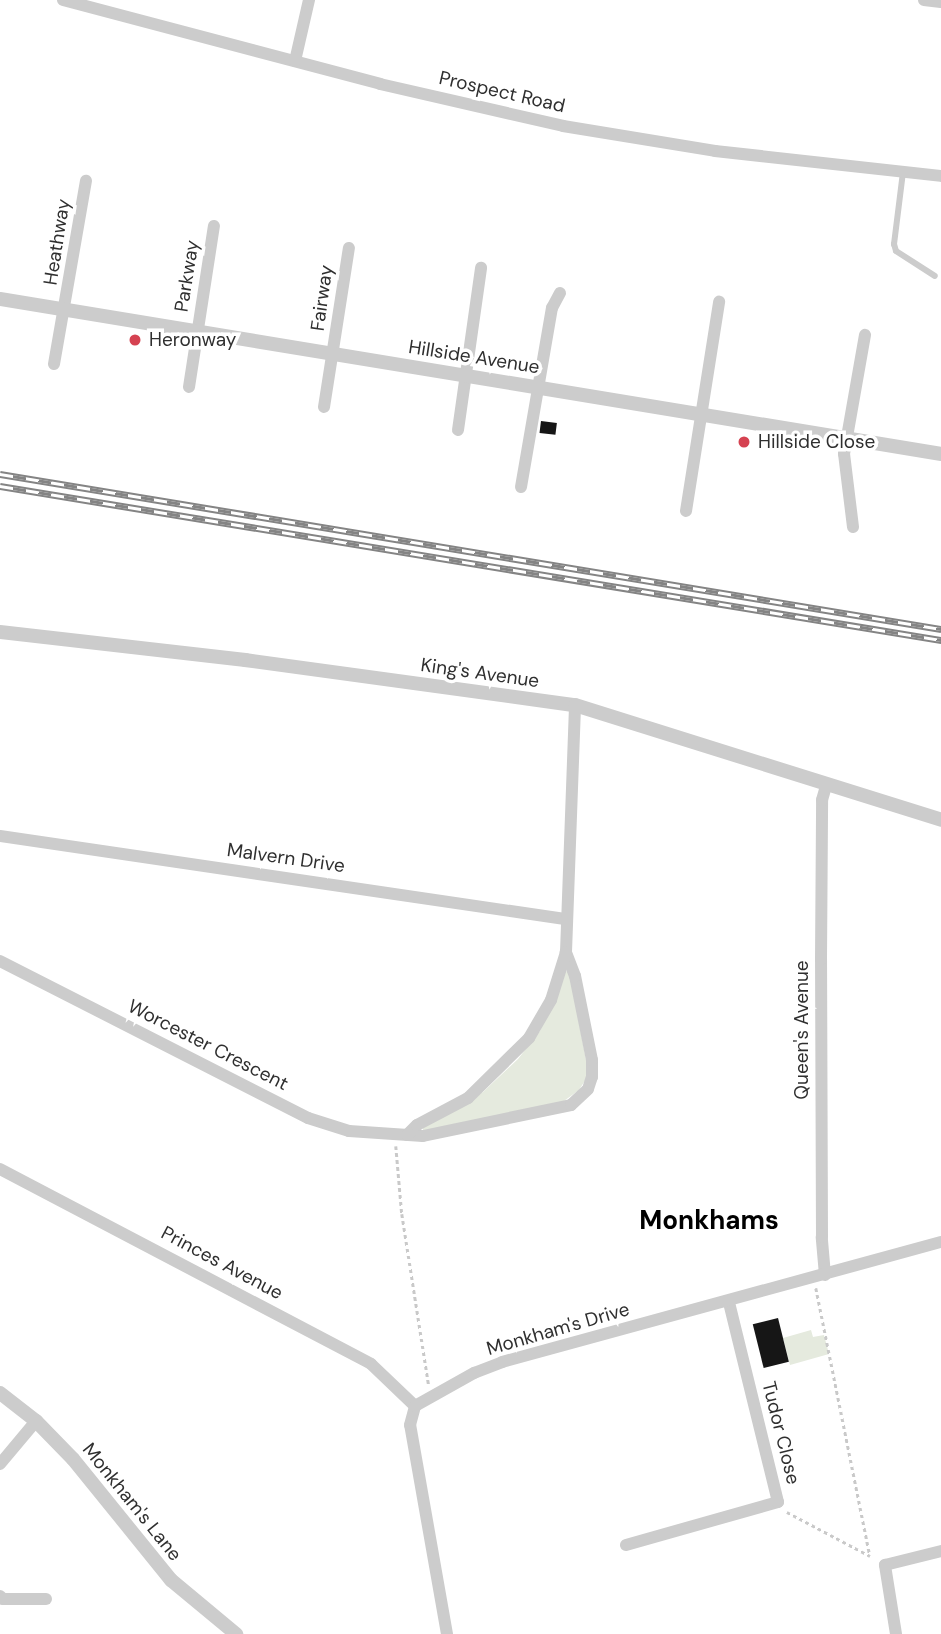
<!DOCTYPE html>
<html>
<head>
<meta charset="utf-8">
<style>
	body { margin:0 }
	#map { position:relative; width:941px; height:1634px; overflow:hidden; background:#fff; font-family:"DM Sans",sans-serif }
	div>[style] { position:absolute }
	.green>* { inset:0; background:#e5eade }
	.building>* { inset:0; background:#161616; transform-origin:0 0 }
	.path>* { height:2.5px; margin-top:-1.25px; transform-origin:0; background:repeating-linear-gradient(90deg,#c9c9c9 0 3.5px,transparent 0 7px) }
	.service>* { height:6px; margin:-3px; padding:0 3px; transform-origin:3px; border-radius:3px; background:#ccc }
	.minor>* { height:12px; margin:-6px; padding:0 6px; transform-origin:6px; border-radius:6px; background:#ccc }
	.tertiary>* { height:14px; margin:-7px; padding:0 7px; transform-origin:7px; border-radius:7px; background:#ccc }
	.rail>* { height:7px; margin-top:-3.5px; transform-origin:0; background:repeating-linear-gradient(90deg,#fff 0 13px,#848484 0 26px); box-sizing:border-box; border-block:2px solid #848484 }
	.dots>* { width:19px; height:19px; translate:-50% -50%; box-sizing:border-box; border:4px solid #fff; border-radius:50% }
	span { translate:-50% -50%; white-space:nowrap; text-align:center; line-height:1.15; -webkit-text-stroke:7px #fff; paint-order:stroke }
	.street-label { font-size:19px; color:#2f2f2f }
	.poi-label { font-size:19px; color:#2f2f2f }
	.left { translate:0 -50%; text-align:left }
	.district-label { font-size:26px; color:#000; font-weight:700 }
</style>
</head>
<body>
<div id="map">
	<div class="green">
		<i style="clip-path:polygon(569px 970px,586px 1060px,586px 1079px,579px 1090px,564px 1101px,423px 1133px,423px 1128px,483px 1092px,518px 1059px,540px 1031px,565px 972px)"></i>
		<i style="clip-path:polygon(811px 1330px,813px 1337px,824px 1335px,829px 1354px,790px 1365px,783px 1338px)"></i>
	</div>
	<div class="building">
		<i style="left:541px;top:421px;width:16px;height:12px;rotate:7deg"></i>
		<i style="left:778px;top:1318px;width:45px;height:26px;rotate:76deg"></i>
	</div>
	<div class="path">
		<i style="left:396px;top:1146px;width:68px;rotate:85deg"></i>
		<i style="left:402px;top:1214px;width:174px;rotate:81.1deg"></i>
		<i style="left:816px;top:1288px;width:273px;rotate:78.6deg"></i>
		<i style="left:787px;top:1512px;width:94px;rotate:27.9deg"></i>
	</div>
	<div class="service">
		<i style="left:903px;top:172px;width:73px;rotate:97.1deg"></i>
		<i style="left:894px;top:244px;width:7px;rotate:74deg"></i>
		<i style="left:896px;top:251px;width:46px;rotate:32.7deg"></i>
	</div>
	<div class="minor">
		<i style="left:63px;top:0;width:328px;rotate:14.8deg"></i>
		<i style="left:380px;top:84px;width:188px;rotate:12.9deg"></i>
		<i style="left:563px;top:126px;width:154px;rotate:9.3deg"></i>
		<i style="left:715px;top:151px;width:227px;rotate:6.3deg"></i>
		<i style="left:924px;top:0;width:17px;rotate:7deg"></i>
		<i style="left:295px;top:61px;width:63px;rotate:-77.1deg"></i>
		<i style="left:54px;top:364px;width:186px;rotate:-80.1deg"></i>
		<i style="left:189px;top:387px;width:163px;rotate:-81.2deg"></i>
		<i style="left:324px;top:407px;width:161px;rotate:-81.1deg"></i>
		<i style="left:458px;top:430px;width:164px;rotate:-81.9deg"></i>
		<i style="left:521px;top:487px;width:182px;rotate:-80.2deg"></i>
		<i style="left:552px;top:308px;width:17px;rotate:-62deg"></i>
		<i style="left:686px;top:511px;width:212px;rotate:-81deg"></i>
		<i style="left:853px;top:527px;width:74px;rotate:-97deg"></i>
		<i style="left:844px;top:454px;width:121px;rotate:-80deg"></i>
		<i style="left:0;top:836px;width:571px;rotate:8.36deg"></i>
		<i style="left:0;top:961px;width:346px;rotate:27deg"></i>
		<i style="left:308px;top:1118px;width:43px;rotate:17.6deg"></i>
		<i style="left:349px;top:1131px;width:74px;rotate:3.9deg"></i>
		<i style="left:423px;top:1136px;width:151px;rotate:-11.8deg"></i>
		<i style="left:571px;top:1105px;width:23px;rotate:-43deg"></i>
		<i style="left:588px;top:1089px;width:13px;rotate:-72deg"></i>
		<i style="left:592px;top:1077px;width:17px;rotate:-90deg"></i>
		<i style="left:592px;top:1060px;width:86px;rotate:-101.4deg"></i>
		<i style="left:575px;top:976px;width:26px;rotate:-111deg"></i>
		<i style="left:566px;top:952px;width:247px;rotate:-87.9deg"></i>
		<i style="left:407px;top:1135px;width:14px;rotate:-45deg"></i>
		<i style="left:417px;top:1125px;width:58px;rotate:-27.9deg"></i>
		<i style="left:468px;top:1098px;width:86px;rotate:-44.5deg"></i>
		<i style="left:529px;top:1038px;width:44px;rotate:-59.9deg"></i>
		<i style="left:551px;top:1000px;width:50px;rotate:-72.6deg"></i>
		<i style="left:0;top:1169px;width:419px;rotate:27.7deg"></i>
		<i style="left:371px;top:1364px;width:61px;rotate:43.7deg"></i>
		<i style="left:825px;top:1275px;width:38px;rotate:-95deg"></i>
		<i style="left:822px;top:1237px;width:278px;rotate:-90.2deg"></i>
		<i style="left:821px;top:959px;width:159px;rotate:-89.6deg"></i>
		<i style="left:822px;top:800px;width:15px;rotate:-74deg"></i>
		<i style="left:0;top:1464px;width:56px;rotate:-50.1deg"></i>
		<i style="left:626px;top:1545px;width:158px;rotate:-15.8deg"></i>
		<i style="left:778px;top:1502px;width:206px;rotate:-103.8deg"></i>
		<i style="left:0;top:1596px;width:4px;rotate:45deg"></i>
		<i style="left:3px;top:1599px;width:43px"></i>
		<i style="left:447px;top:1634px;width:212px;rotate:-100deg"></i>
		<i style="left:410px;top:1425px;width:20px;rotate:-75deg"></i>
		<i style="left:415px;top:1406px;width:68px;rotate:-29.2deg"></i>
		<i style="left:474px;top:1373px;width:30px;rotate:-21deg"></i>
		<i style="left:502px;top:1362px;width:455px;rotate:-15.3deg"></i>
		<i style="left:896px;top:1634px;width:70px;rotate:-99.1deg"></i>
		<i style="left:885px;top:1565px;width:58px;rotate:-14deg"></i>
	</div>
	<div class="tertiary">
		<i style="left:0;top:299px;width:954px;rotate:9.35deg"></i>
		<i style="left:0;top:632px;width:247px;rotate:6.5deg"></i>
		<i style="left:245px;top:660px;width:333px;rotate:7.8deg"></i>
		<i style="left:575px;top:705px;width:384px;rotate:17.4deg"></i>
		<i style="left:0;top:1393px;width:46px;rotate:37.9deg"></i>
		<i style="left:36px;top:1421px;width:53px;rotate:45.8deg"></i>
		<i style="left:73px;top:1459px;width:156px;rotate:51deg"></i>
		<i style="left:171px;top:1580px;width:85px;rotate:39.7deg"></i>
	</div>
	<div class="rail">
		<i style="left:0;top:474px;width:954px;rotate:9.35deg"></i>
		<i style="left:0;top:486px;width:954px;rotate:9.29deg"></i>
	</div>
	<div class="dots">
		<i style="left:135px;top:340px;background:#d54251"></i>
		<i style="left:744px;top:442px;background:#d54251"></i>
	</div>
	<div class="street-label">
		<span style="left:502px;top:92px;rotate:13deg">Prospect Road</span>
		<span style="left:57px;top:242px;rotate:-81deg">Heathway</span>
		<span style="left:187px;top:276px;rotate:-81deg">Parkway</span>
		<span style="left:322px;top:298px;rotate:-82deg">Fairway</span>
		<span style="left:474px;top:357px;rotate:9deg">Hillside Avenue</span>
		<span style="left:480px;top:673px;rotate:8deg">King's Avenue</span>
		<span style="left:286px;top:858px;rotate:8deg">Malvern Drive</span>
		<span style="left:802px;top:1030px;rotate:-90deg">Queen's Avenue</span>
		<span style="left:208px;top:1045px;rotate:27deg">Worcester Crescent</span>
		<span style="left:222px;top:1263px;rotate:28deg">Princes Avenue</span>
		<span style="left:558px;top:1329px;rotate:-16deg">Monkham's Drive</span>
		<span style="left:781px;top:1433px;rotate:76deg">Tudor Close</span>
		<span style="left:132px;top:1502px;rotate:51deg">Monkham's Lane</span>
	</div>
	<div class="poi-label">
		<span class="left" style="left:149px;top:340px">Heronway</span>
		<span class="left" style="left:758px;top:442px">Hillside Close</span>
	</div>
	<div class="district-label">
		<span style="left:709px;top:1221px">Monkhams</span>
	</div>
</div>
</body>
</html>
